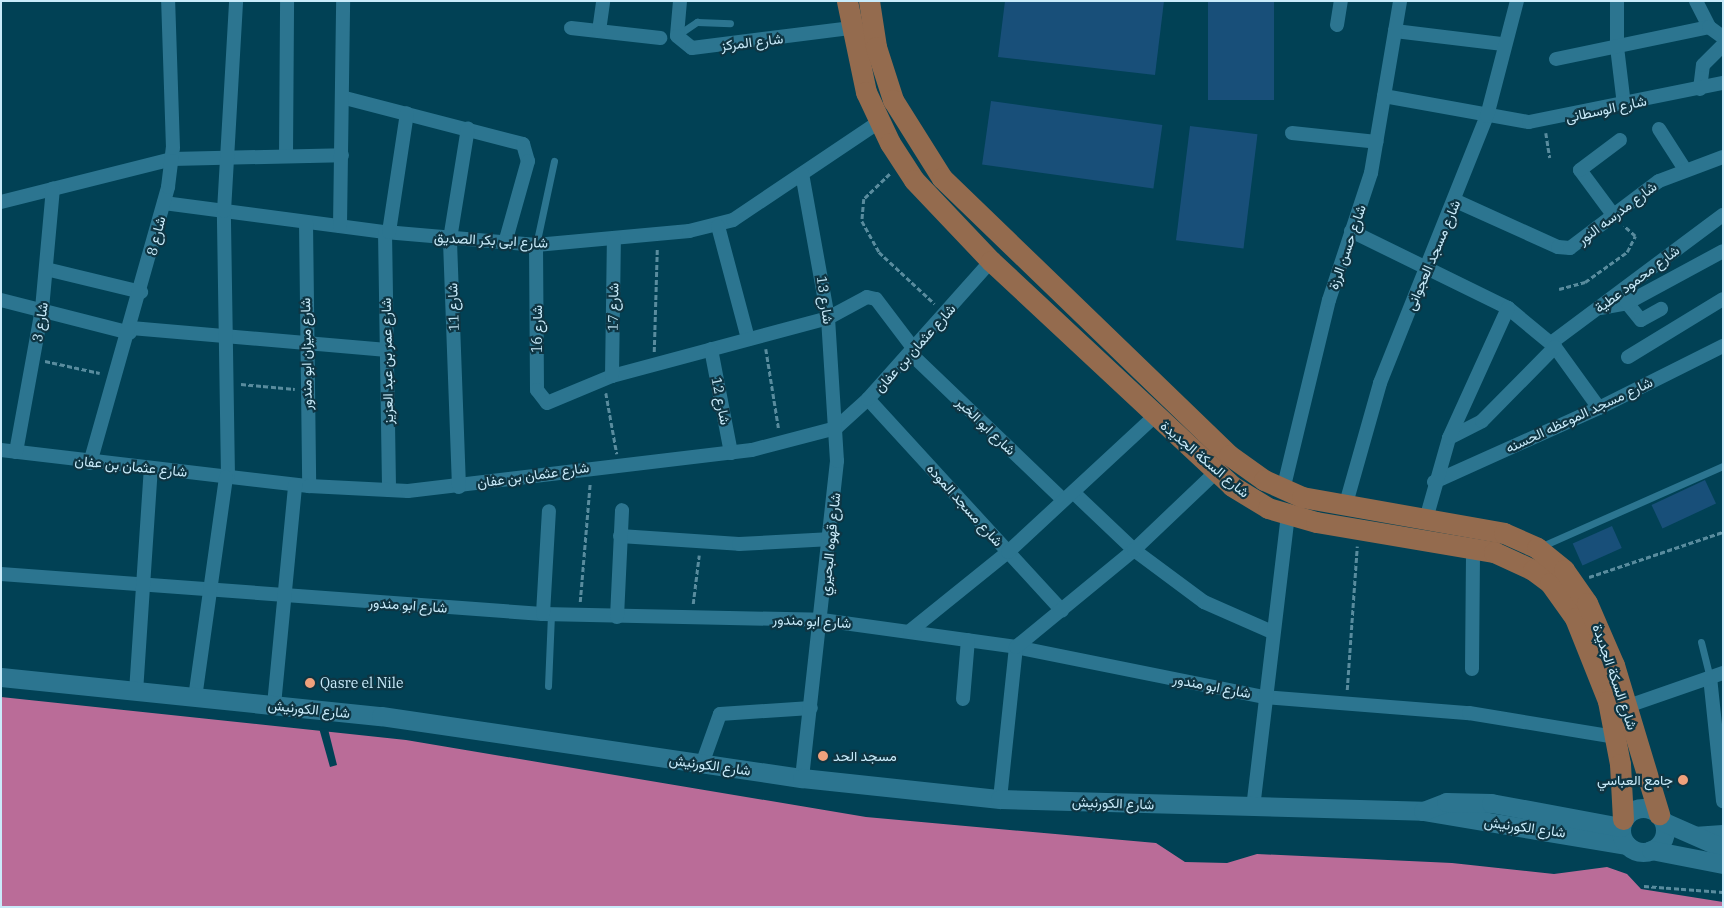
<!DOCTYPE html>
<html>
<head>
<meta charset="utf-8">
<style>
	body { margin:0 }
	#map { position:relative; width:1724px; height:908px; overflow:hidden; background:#014155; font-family:"IBM Plex Serif",Vazirmatn,serif }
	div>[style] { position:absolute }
	.water>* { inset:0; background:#ba6c98 }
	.pier>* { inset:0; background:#014155 }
	.building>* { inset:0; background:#184f79; transform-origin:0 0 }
	.path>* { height:2.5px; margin-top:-1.25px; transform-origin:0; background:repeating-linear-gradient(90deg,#598c9e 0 5px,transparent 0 7.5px) }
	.service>* { height:7px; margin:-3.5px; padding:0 3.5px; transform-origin:3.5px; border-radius:3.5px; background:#2c7590 }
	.minor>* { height:14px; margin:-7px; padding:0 7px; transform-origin:7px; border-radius:7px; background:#2c7590 }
	.secondary>* { height:19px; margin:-9.5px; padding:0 9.5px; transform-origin:9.5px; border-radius:9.5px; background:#2c7590 }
	.secondary>.ring { margin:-9.5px; padding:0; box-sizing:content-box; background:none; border:19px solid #2c7590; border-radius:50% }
	.primary>* { height:21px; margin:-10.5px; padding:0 10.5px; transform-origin:10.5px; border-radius:10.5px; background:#946b4e }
	.dots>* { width:14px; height:14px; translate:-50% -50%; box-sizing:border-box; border:2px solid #0e3543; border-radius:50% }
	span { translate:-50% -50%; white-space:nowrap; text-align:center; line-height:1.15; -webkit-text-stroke:4.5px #0e3543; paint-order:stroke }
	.street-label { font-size:14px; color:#c9ebfa }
	.poi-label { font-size:14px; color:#c9ebfa }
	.left { translate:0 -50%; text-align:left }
	.right { translate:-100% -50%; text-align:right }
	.frame { position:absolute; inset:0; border:2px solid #c9ebfa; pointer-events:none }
</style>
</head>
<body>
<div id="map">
	<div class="water">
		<i style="clip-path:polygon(1px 697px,406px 740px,866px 817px,1156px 843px,1185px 862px,1227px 863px,1257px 854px,1452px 863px,1554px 874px,1607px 867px,1627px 874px,1641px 889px,1723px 902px,1723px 907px,1px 907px)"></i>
	</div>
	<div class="pier">
		<i style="clip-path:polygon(319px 728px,328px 729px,337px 765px,330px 767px)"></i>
	</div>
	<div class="building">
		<i style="clip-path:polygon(1005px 1px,1164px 1px,1155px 75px,998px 57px)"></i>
		<i style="left:1208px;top:1px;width:66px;height:99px"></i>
		<i style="left:991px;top:101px;width:173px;height:64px;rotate:8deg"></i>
		<i style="left:1190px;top:126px;width:68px;height:115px;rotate:7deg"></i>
		<i style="left:1705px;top:480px;width:26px;height:59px;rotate:65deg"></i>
		<i style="left:1612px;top:526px;width:24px;height:43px;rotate:66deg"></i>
	</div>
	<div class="path">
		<i style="left:1546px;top:133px;width:25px;rotate:81deg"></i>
		<i style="left:890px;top:174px;width:36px;rotate:136deg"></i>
		<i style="left:864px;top:199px;width:22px;rotate:95deg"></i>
		<i style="left:862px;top:221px;width:35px;rotate:61deg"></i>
		<i style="left:879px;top:252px;width:76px;rotate:42.9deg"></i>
		<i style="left:1559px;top:289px;width:27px;rotate:-15deg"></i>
		<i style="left:1585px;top:282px;width:52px;rotate:-35.5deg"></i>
		<i style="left:1627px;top:252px;width:18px;rotate:-63deg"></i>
		<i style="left:1635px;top:236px;width:15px;rotate:-138deg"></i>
		<i style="left:766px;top:349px;width:82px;rotate:80.9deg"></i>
		<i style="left:654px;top:352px;width:104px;rotate:-88.3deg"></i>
		<i style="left:45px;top:361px;width:56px;rotate:12.3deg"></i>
		<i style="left:241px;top:384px;width:54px;rotate:5.3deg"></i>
		<i style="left:606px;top:393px;width:62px;rotate:79.8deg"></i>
		<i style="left:1589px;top:577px;width:141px;rotate:-18.6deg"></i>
		<i style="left:580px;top:602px;width:119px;rotate:-85.2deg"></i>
		<i style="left:693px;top:604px;width:49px;rotate:-83deg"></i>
		<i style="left:1347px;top:690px;width:144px;rotate:-86deg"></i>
		<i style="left:1644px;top:886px;width:79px;rotate:4.3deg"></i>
	</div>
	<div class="service">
		<i style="left:679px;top:34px;width:22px;rotate:-34deg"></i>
		<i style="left:697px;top:22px;width:33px;rotate:2deg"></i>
		<i style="left:536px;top:245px;width:86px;rotate:-77.9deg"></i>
		<i style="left:1540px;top:547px;width:200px;rotate:-23.9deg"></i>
		<i style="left:1701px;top:642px;width:36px;rotate:76deg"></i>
		<i style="left:548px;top:686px;width:71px;rotate:-87.6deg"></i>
	</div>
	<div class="minor">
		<i style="left:680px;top:1px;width:35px;rotate:95deg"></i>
		<i style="left:677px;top:36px;width:19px;rotate:39deg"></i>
		<i style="left:692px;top:48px;width:159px;rotate:-7.2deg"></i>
		<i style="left:1617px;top:1px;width:46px;rotate:90deg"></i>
		<i style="left:1617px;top:47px;width:58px;rotate:83.1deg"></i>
		<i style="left:1696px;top:1px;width:29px;rotate:63deg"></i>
		<i style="left:1337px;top:25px;width:24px;rotate:-81deg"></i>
		<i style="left:571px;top:28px;width:90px;rotate:6.4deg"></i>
		<i style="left:599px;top:31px;width:30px;rotate:-82deg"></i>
		<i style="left:1395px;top:31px;width:109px;rotate:6.9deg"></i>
		<i style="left:1556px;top:59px;width:156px;rotate:-11.8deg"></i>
		<i style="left:1709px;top:27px;width:17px;rotate:36deg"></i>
		<i style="left:1700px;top:89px;width:24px;rotate:-83deg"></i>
		<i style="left:1703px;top:65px;width:28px;rotate:-45deg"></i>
		<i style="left:1384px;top:96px;width:147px;rotate:10.2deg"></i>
		<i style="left:1529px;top:122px;width:198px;rotate:-11.4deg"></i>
		<i style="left:345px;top:98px;width:184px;rotate:14.5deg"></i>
		<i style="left:523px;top:144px;width:18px;rotate:74deg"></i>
		<i style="left:528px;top:161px;width:85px;rotate:105.7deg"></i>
		<i style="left:1659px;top:129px;width:46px;rotate:57.3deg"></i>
		<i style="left:1292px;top:133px;width:85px;rotate:6deg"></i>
		<i style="left:286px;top:155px;width:154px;rotate:-89.6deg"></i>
		<i style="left:1456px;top:201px;width:112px;rotate:24.3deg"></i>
		<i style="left:1558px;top:247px;width:12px;rotate:5deg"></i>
		<i style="left:1570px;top:248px;width:111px;rotate:-37deg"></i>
		<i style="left:1659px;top:181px;width:68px;rotate:-20.6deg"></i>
		<i style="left:1px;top:202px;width:176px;rotate:-14.1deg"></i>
		<i style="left:172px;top:159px;width:170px;rotate:-1.3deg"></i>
		<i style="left:164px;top:203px;width:223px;rotate:7.5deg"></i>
		<i style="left:385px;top:232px;width:152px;rotate:4.9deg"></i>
		<i style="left:536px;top:245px;width:154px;rotate:-5.2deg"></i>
		<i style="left:689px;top:231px;width:45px;rotate:-14deg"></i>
		<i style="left:733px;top:220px;width:176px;rotate:-33.9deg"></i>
		<i style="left:1614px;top:216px;width:57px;rotate:-126.5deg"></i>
		<i style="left:1580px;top:170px;width:50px;rotate:-36.9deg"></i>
		<i style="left:306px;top:222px;width:264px;rotate:89.3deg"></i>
		<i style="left:340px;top:226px;width:225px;rotate:-89.2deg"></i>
		<i style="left:718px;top:226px;width:117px;rotate:75.1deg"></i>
		<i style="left:1351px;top:231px;width:175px;rotate:26.1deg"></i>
		<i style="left:1508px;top:308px;width:61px;rotate:39.7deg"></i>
		<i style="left:1555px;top:347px;width:75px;rotate:54.2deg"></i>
		<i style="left:385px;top:232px;width:258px;rotate:89.1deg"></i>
		<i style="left:389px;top:232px;width:120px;rotate:-81.4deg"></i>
		<i style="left:536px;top:245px;width:145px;rotate:89.6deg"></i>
		<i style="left:537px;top:390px;width:16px;rotate:52deg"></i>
		<i style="left:547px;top:403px;width:70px;rotate:-22.6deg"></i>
		<i style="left:612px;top:376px;width:224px;rotate:-15deg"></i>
		<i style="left:828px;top:318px;width:44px;rotate:-28.3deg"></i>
		<i style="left:867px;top:297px;width:9px;rotate:13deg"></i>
		<i style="left:876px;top:299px;width:63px;rotate:52.8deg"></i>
		<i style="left:46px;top:269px;width:98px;rotate:13.6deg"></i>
		<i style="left:1px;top:300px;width:133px;rotate:14.3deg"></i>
		<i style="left:1627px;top:303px;width:22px;rotate:51deg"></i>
		<i style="left:1641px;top:320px;width:23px;rotate:-29deg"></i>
		<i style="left:1600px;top:308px;width:27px;rotate:-10deg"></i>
		<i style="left:1627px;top:303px;width:109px;rotate:-28.4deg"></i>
		<i style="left:131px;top:328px;width:257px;rotate:4.9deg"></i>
		<i style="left:1551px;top:343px;width:214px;rotate:-36.7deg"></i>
		<i style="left:711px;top:349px;width:106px;rotate:79.1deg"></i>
		<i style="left:910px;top:353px;width:211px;rotate:43.8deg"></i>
		<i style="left:1628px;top:357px;width:111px;rotate:-31.4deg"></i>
		<i style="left:612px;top:376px;width:138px;rotate:-89.2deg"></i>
		<i style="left:868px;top:399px;width:287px;rotate:47.5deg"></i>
		<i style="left:1449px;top:438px;width:37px;rotate:-27deg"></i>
		<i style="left:1482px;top:421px;width:104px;rotate:-45.4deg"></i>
		<i style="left:1px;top:450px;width:310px;rotate:6.7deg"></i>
		<i style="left:309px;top:486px;width:99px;rotate:2.9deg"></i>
		<i style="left:408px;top:491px;width:346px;rotate:-6.8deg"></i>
		<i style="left:752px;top:450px;width:87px;rotate:-14.7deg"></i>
		<i style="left:836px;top:428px;width:43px;rotate:-42.2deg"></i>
		<i style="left:868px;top:399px;width:185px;rotate:-48.3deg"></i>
		<i style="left:16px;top:452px;width:145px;rotate:-79.7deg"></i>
		<i style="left:42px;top:309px;width:121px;rotate:-84.8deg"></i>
		<i style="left:90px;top:463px;width:287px;rotate:-74.2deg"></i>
		<i style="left:168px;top:187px;width:39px;rotate:-83deg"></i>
		<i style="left:173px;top:148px;width:147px;rotate:-91.9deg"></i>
		<i style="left:228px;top:477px;width:266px;rotate:-90.9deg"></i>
		<i style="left:224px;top:211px;width:210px;rotate:-86.7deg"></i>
		<i style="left:1434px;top:482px;width:181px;rotate:-24.2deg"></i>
		<i style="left:1599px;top:408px;width:139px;rotate:-26.6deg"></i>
		<i style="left:459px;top:487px;width:248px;rotate:-92.1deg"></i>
		<i style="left:450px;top:239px;width:112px;rotate:-80.8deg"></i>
		<i style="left:1283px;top:490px;width:195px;rotate:-76.4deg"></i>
		<i style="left:1329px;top:300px;width:134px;rotate:-71.7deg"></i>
		<i style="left:1371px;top:173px;width:174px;rotate:-80.4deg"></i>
		<i style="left:1074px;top:493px;width:83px;rotate:43.5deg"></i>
		<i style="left:1134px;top:550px;width:87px;rotate:36.6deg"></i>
		<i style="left:1204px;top:602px;width:74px;rotate:23.8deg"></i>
		<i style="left:1345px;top:507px;width:129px;rotate:-74.2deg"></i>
		<i style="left:1380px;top:383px;width:288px;rotate:-68.2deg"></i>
		<i style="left:1487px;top:116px;width:119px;rotate:-75.4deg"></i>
		<i style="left:1426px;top:519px;width:84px;rotate:-74.1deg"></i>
		<i style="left:1449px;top:438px;width:143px;rotate:-65.6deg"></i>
		<i style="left:620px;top:536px;width:119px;rotate:3.8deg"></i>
		<i style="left:739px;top:544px;width:93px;rotate:-3.1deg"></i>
		<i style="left:1px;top:574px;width:543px;rotate:4.22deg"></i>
		<i style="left:543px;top:614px;width:279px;rotate:1.2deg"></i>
		<i style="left:822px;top:620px;width:196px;rotate:7.9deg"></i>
		<i style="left:1016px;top:647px;width:253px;rotate:11.4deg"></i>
		<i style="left:1264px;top:697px;width:206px;rotate:4.5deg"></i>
		<i style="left:1469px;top:713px;width:149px;rotate:9.3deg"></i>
		<i style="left:543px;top:614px;width:103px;rotate:-86.7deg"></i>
		<i style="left:617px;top:617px;width:107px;rotate:-87.3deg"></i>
		<i style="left:910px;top:631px;width:126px;rotate:-38.9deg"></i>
		<i style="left:1008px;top:552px;width:200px;rotate:-42.8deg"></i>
		<i style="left:1472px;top:669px;width:121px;rotate:-89.5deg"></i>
		<i style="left:1710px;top:677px;width:125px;rotate:84deg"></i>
		<i style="left:136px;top:692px;width:224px;rotate:-86.2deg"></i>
		<i style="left:195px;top:698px;width:223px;rotate:-82deg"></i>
		<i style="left:963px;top:699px;width:59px;rotate:-85.2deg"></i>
		<i style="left:274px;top:705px;width:221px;rotate:-84.5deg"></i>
		<i style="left:1628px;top:706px;width:101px;rotate:-19.2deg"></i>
		<i style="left:702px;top:764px;width:53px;rotate:-70.2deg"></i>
		<i style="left:720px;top:714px;width:91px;rotate:-3.8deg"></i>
		<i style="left:802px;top:778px;width:319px;rotate:-83.7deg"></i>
		<i style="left:837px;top:461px;width:143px;rotate:-93.6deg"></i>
		<i style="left:828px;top:318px;width:146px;rotate:-100.2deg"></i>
		<i style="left:1000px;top:799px;width:153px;rotate:-84deg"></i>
		<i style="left:1016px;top:647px;width:153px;rotate:-39.4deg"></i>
		<i style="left:1134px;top:550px;width:113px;rotate:-43.6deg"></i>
		<i style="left:1253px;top:808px;width:295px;rotate:-83.2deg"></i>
		<i style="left:1694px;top:834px;width:29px;rotate:-4deg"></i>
	</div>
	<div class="secondary">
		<i style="left:1px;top:677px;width:382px;rotate:5.9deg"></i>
		<i style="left:381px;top:716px;width:426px;rotate:8.4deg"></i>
		<i style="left:802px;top:778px;width:199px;rotate:6.1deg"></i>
		<i style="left:1000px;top:799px;width:423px;rotate:1.6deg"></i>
		<i style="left:1423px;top:811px;width:207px;rotate:9.5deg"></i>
		<i class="ring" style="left:1621px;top:808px;width:25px;height:25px"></i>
		<i style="left:1423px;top:811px;width:25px;rotate:-21deg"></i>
		<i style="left:1446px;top:802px;width:45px;rotate:1.3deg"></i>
		<i style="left:1491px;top:803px;width:132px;rotate:10.5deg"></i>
		<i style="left:1664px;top:822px;width:64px;rotate:23.8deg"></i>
		<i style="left:1651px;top:850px;width:73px;rotate:11deg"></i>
	</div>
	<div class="primary">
		<i style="left:847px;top:1px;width:93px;rotate:78.2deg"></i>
		<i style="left:866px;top:92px;width:56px;rotate:64.8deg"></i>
		<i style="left:890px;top:143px;width:44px;rotate:57deg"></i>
		<i style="left:914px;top:180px;width:112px;rotate:46.5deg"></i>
		<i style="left:991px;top:261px;width:330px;rotate:43deg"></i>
		<i style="left:1232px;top:486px;width:42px;rotate:31.4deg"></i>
		<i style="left:1268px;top:508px;width:50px;rotate:16.3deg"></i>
		<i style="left:1316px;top:522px;width:181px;rotate:9.6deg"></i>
		<i style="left:1494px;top:552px;width:43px;rotate:24.8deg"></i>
		<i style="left:1533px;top:570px;width:21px;rotate:37deg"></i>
		<i style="left:1550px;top:583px;width:43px;rotate:54.5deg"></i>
		<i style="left:1575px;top:618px;width:89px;rotate:68.3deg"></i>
		<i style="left:1608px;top:701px;width:64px;rotate:79.2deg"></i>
		<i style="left:1620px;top:764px;width:55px;rotate:86.9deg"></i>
		<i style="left:869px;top:1px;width:47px;rotate:81.3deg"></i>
		<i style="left:876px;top:47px;width:56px;rotate:72.2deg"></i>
		<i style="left:893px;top:100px;width:92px;rotate:57.9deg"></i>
		<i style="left:942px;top:178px;width:399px;rotate:44deg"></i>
		<i style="left:1229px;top:455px;width:43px;rotate:35.5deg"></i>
		<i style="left:1264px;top:480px;width:42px;rotate:24.1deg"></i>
		<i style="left:1302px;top:497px;width:205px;rotate:10.1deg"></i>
		<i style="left:1504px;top:533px;width:36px;rotate:24deg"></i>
		<i style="left:1537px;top:548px;width:35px;rotate:39deg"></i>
		<i style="left:1564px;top:570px;width:40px;rotate:55.1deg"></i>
		<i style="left:1587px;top:603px;width:68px;rotate:66.5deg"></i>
		<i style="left:1614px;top:665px;width:156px;rotate:73.2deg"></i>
	</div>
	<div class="dots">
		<i style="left:310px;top:683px;background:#f1a17c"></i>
		<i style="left:823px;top:756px;background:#f1a17c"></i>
		<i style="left:1683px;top:780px;background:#f1a17c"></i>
	</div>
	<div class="street-label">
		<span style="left:752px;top:42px;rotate:-7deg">شارع المركز</span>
		<span style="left:1606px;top:109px;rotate:-12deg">شارع الوسطانى</span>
		<span style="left:1617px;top:213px;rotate:-37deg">شارع مدرسه النور</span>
		<span style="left:156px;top:236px;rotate:-76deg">شارع 8</span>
		<span style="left:491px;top:240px;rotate:3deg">شارع ابى بكر الصديق</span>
		<span style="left:1347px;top:247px;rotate:-71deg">شارع حسن الرزة</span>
		<span style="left:1433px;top:255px;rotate:-67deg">شارع مسجد العجوانى</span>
		<span style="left:1637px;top:279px;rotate:-37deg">شارع محمود عطية</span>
		<span style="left:825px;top:300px;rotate:82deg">شارع 13</span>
		<span style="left:453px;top:307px;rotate:-92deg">شارع 11</span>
		<span style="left:613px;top:307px;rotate:-89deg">شارع 17</span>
		<span style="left:40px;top:322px;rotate:-81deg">شارع 3</span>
		<span style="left:537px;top:329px;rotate:-90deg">شارع 16</span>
		<span style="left:915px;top:348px;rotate:-48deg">شارع عثمان بن عفان</span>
		<span style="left:306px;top:354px;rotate:-91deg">شارع ميزان ابو مندور</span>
		<span style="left:387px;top:361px;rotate:-91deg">شارع عمر بن عبد العزيز</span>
		<span style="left:721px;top:401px;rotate:79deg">شارع 12</span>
		<span style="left:1579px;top:415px;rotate:-25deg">شارع مسجد الموعظه الحسنه</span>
		<span style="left:986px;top:426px;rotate:44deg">شارع ابو الخير</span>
		<span style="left:1205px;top:459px;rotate:40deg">شارع السكة الجديدة</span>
		<span style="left:131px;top:466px;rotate:6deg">شارع عثمان بن عفان</span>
		<span style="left:533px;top:475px;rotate:-8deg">شارع عثمان بن عفان</span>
		<span style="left:965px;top:505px;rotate:48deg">شارع مسجد الموده</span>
		<span style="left:830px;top:544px;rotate:-84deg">شارع قهوه البحيري</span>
		<span style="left:408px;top:605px;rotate:4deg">شارع ابو مندور</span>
		<span style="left:812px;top:621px;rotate:3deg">شارع ابو مندور</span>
		<span style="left:1615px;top:677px;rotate:71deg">شارع السكة الجديدة</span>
		<span style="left:1212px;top:686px;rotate:11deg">شارع ابو مندور</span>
		<span style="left:309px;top:709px;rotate:6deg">شارع الكورنيش</span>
		<span style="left:710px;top:765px;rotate:8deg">شارع الكورنيش</span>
		<span style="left:1113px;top:803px;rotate:2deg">شارع الكورنيش</span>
		<span style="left:1525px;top:827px;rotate:8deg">شارع الكورنيش</span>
	</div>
	<div class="poi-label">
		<span class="left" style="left:320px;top:683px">Qasre el Nile</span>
		<span class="left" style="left:833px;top:756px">مسجد الحد</span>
		<span class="right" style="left:1673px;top:780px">جامع العباسي</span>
	</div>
	<div class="frame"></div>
</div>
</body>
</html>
